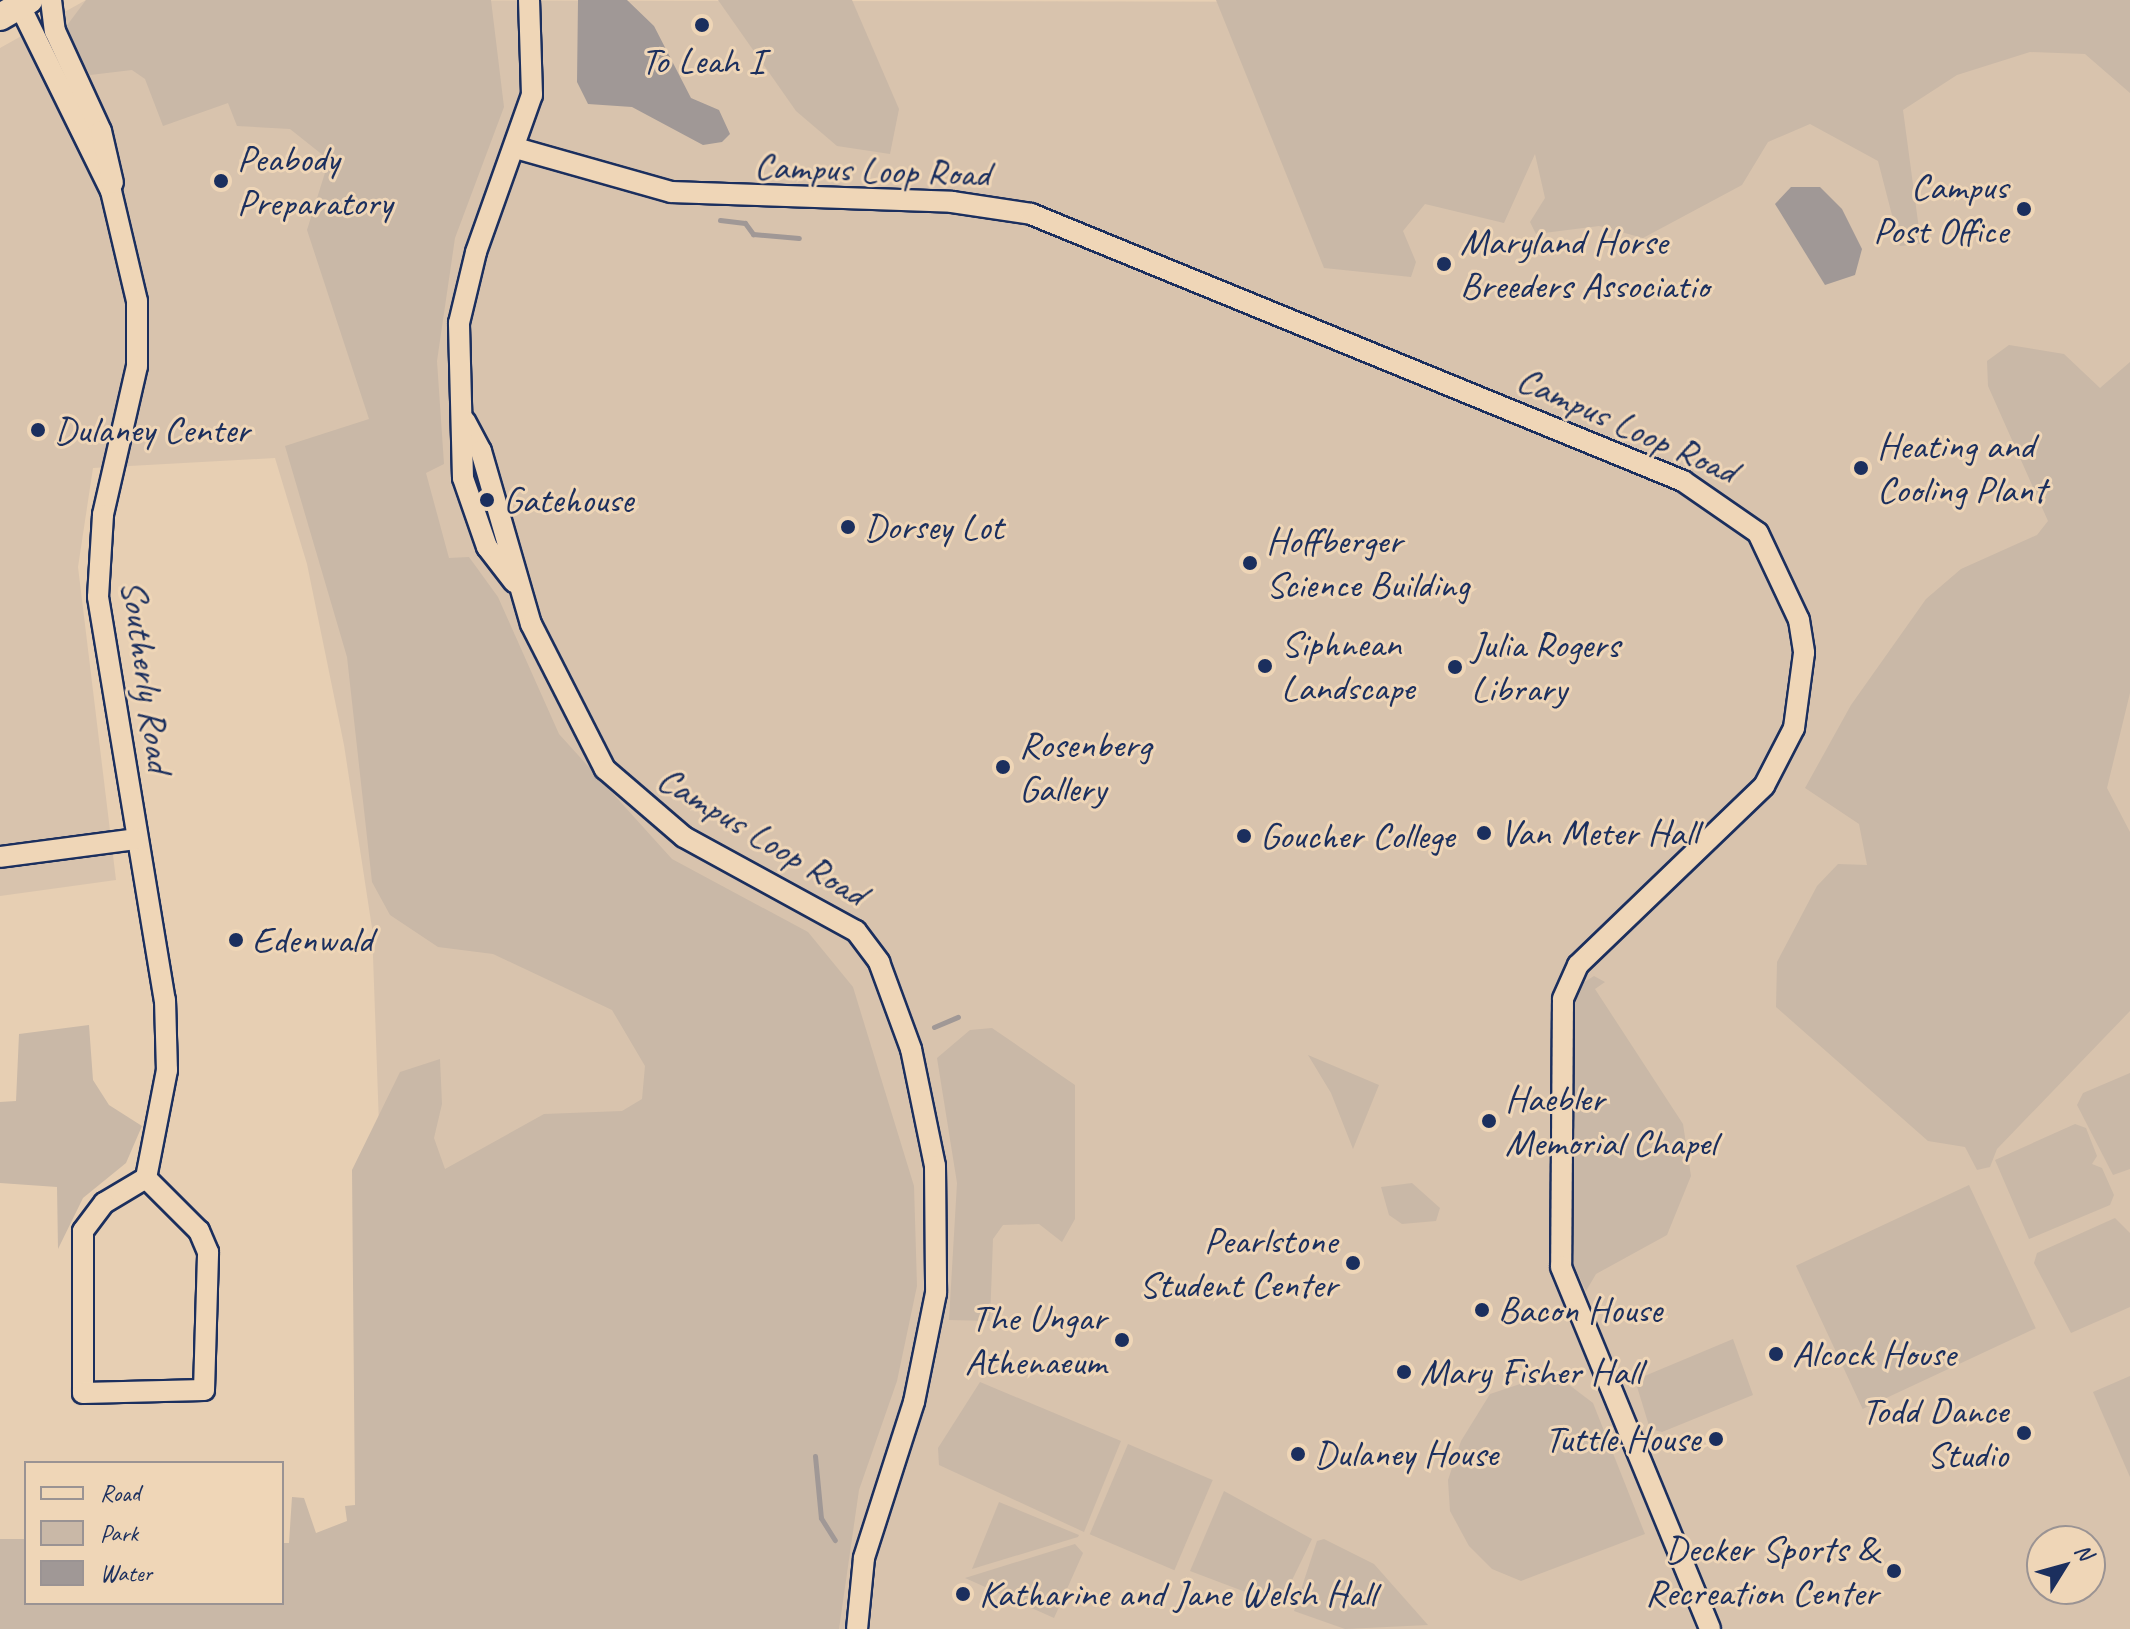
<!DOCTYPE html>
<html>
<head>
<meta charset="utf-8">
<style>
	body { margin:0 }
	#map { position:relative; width:2130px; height:1629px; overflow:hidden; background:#e7cfb3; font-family:Caveat,sans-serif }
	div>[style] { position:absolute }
	.built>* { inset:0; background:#d8c3ad }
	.green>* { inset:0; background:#c9b8a7; transform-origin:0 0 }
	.water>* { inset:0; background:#a09896 }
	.stream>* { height:5px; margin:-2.5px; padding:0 2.5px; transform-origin:2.5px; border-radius:2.5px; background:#a09896 }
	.roads { filter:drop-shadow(2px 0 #1b2f5e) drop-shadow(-2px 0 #1b2f5e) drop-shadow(0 2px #1b2f5e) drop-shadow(0 -2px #1b2f5e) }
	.minor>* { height:20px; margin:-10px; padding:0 10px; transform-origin:10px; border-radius:10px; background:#efd6b7 }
	.major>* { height:26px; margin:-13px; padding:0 13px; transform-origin:13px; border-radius:13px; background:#efd6b7 }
	.dots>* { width:22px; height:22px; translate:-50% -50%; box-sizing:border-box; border:4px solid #efd6b7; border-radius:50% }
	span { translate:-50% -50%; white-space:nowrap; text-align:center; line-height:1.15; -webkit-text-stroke:6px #efd6b7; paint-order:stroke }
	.poi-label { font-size:38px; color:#1b2f5e }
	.left { translate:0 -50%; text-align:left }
	.right { translate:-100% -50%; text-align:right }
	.street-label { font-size:38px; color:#1b2f5e }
	.legend { position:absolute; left:24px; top:1461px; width:260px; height:144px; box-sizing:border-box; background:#efd6b7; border:2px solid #9a9393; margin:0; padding:10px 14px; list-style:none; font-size:24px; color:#1b2f5e }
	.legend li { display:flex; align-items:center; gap:16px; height:40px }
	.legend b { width:40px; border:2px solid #9a9393 }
	.north { position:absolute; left:2026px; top:1525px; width:80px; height:80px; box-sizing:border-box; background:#efd6b7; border:2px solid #9a9393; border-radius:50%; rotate:53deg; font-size:22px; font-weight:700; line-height:32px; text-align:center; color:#1b2f5e }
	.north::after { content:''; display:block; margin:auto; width:28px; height:36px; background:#1b2f5e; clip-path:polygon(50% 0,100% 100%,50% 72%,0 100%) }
</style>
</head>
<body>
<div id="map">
	<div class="built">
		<i style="clip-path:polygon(evenodd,86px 0,2130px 3px,2130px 1629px,31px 1629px,282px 1603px,373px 1523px,379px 1125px,372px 928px,344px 745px,307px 564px,275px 458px,93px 468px,78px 567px,116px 880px,0 896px,0 48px,86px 0,2042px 1541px,2090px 1541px,2090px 1589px,2042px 1589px,2042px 1541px)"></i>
	</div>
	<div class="green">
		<i style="clip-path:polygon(86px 0,491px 0,504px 107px,455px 238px,437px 361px,444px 464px,426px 473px,449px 558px,469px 557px,498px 597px,559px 734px,672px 859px,808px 932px,853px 987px,914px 1186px,917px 1286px,897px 1381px,859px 1490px,839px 1629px,0 1629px,0 1539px,26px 1539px,26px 1603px,282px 1603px,282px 1543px,289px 1543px,292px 1497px,304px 1498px,316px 1533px,347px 1521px,345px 1506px,355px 1505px,352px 1170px,400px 1072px,440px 1059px,442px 1104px,434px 1138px,445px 1169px,544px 1114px,622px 1111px,642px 1099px,645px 1066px,612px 1010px,493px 954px,438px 947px,390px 915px,372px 882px,347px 657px,285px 446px,369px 419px,307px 230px,329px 160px,290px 129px,237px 126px,228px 103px,163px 126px,145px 79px,132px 70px,90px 75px,65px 28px)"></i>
		<i style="clip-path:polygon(718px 0,852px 0,899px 109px,890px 154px,837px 146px,796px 111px)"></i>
		<i style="clip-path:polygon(1216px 0,2130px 0,2130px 93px,2085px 54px,2030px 52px,1957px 75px,1903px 110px,1921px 244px,1900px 246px,1878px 161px,1810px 124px,1768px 142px,1742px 185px,1643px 238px,1599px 226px,1536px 234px,1530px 222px,1545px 198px,1535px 154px,1504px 223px,1425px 204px,1403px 231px,1416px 262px,1411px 277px,1324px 268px)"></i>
		<i style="clip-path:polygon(2009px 345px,2064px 354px,2100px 388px,2130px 362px,2130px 693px,2107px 788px,2130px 832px,2130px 1011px,1997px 1149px,1990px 1167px,1977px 1170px,1965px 1147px,1928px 1141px,1776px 1007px,1777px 962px,1817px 886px,1838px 864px,1867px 865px,1859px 824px,1805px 788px,1851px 705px,1926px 599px,1961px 569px,2037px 535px,2048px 521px,1988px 386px,1987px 361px)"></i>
		<i style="clip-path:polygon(1594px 976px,1605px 982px,1595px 989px,1683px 1124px,1691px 1176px,1667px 1235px,1596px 1274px,1586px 1291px,1567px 1251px,1574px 1007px,1578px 986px)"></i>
		<i style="clip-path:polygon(89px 1025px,93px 1080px,109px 1105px,142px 1126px,126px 1163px,83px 1198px,58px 1249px,57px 1187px,0 1183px,0 1102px,16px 1101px,19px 1034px)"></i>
		<i style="clip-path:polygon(992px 1028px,1075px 1085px,1075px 1219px,1062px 1242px,1039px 1224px,1003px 1225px,993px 1239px,990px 1321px,949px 1320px,957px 1183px,937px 1058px,970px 1030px)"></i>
		<i style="clip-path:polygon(1308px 1055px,1379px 1085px,1353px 1149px,1331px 1093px)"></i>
		<i style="clip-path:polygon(2130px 1073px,2130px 1169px,2113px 1175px,2077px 1105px,2083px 1093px)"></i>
		<i style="clip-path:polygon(2075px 1124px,2086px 1128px,2097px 1156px,2092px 1164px,2102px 1168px,2114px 1195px,2110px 1205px,2029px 1239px,1995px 1160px)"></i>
		<i style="clip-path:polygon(1412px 1183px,1440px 1208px,1436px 1221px,1402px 1224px,1389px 1215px,1381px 1187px)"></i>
		<i style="left:1969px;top:1185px;width:158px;height:191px;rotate:65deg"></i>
		<i style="clip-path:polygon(2115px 1218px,2130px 1233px,2130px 1307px,2071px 1333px,2034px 1263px,2037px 1253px)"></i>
		<i style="clip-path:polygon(1733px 1339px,1753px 1395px,1662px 1432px,1650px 1429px,1635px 1380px)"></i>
		<i style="clip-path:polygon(2130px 1376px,2130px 1477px,2093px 1392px)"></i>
		<i style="clip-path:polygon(1538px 1378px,1564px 1381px,1593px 1403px,1645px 1534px,1521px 1581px,1492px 1569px,1469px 1546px,1450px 1511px,1448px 1480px,1461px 1441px,1490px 1394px)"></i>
		<i style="clip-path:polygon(980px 1382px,1121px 1441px,1084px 1532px,939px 1465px,938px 1448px)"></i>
		<i style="left:1128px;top:1444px;width:92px;height:98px;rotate:23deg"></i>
		<i style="clip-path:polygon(1224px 1491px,1312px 1539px,1280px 1605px,1190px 1571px)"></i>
		<i style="clip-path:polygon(999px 1502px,1079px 1535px,1078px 1537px,972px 1569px)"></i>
		<i style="clip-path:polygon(1324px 1539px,1374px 1564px,1428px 1625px,1345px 1629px,1294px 1611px,1317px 1541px)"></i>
		<i style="clip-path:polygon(1075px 1544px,1083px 1553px,1054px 1618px,965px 1578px)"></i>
	</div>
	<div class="water">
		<i style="clip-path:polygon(578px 0,627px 0,654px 26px,691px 98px,719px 110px,730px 134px,722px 142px,703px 145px,632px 107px,588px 104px,577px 82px)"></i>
		<i style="clip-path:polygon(1791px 187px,1820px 187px,1842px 209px,1862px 249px,1855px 275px,1825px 285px,1775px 204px)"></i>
	</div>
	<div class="stream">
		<i style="left:720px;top:220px;width:25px;rotate:7deg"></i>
		<i style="left:745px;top:223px;width:14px;rotate:54deg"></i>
		<i style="left:753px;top:234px;width:46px;rotate:5deg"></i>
		<i style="left:934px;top:1027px;width:26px;rotate:-23deg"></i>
		<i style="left:815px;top:1456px;width:62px;rotate:84.5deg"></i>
		<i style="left:821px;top:1518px;width:26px;rotate:58deg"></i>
	</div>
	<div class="roads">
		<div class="minor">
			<i style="left:17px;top:0;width:213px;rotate:63.8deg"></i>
			<i style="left:111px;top:191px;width:113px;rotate:76.7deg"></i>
			<i style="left:137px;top:301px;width:65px;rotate:90deg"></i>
			<i style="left:137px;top:366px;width:153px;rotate:102.9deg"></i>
			<i style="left:103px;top:515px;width:82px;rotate:93.5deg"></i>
			<i style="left:98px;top:597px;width:409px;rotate:80.6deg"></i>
			<i style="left:165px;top:1000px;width:70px;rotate:88.4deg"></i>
			<i style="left:167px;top:1070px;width:110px;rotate:101deg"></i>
			<i style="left:146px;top:1178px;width:49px;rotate:149.2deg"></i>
			<i style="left:104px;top:1203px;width:35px;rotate:127deg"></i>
			<i style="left:83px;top:1231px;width:162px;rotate:90deg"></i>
			<i style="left:83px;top:1393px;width:121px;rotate:-1.4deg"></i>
			<i style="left:204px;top:1390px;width:138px;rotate:-88.3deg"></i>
			<i style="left:208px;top:1252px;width:23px;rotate:-113deg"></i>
			<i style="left:199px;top:1231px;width:75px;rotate:-135deg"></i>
			<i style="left:51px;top:0;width:31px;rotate:83deg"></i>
			<i style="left:55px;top:31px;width:110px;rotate:65.3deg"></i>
			<i style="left:101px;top:131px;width:53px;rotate:77deg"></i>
			<i style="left:516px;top:148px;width:161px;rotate:15.8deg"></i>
			<i style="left:671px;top:192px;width:281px;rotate:2deg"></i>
			<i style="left:952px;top:202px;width:80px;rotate:8.6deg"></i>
			<i style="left:1031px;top:214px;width:705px;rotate:22.27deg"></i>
			<i style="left:1683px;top:481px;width:91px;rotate:34.7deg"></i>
			<i style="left:1758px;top:533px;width:96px;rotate:64.8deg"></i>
			<i style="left:1799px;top:620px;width:33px;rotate:81deg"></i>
			<i style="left:1804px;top:653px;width:76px;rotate:97.6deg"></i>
			<i style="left:1794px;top:728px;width:65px;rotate:117.3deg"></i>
			<i style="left:1764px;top:786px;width:258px;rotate:136.1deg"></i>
			<i style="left:1578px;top:965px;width:37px;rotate:114deg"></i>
			<i style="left:1563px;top:999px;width:268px;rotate:90.4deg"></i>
			<i style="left:1561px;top:1267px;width:391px;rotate:67.6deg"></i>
			<i style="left:465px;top:421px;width:34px;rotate:62deg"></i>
			<i style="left:481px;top:451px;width:180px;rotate:73.9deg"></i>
			<i style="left:531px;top:624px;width:163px;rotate:63deg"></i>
			<i style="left:605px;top:769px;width:104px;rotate:40.7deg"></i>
			<i style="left:684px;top:837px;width:196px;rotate:28.7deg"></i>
			<i style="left:856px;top:931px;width:39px;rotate:53deg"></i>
			<i style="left:879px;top:962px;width:93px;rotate:69.8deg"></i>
			<i style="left:911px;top:1049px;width:119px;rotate:78.4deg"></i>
			<i style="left:935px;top:1166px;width:127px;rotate:89.5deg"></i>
			<i style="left:936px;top:1293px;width:111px;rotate:101.4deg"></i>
			<i style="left:914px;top:1402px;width:164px;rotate:107.8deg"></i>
			<i style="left:864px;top:1558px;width:71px;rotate:95.6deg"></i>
			<i style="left:514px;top:582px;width:44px;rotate:-127.6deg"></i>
			<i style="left:487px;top:547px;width:73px;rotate:-109.2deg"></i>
			<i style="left:463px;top:478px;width:155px;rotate:-91.5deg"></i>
			<i style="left:459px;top:323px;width:73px;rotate:-76.5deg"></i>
			<i style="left:476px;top:252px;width:167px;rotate:-70.4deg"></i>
			<i style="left:532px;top:95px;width:95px;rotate:-91.8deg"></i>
			<i style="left:0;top:857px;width:138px;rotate:-7.5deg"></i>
		</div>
		<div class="major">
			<i style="left:0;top:17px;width:34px;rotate:-30deg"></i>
		</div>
	</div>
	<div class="dots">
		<i style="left:702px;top:25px;background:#1b2f5e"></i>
		<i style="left:221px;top:181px;background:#1b2f5e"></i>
		<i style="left:2024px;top:209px;background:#1b2f5e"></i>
		<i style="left:1444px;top:264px;background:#1b2f5e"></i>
		<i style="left:38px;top:430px;background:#1b2f5e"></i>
		<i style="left:1861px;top:468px;background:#1b2f5e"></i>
		<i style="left:487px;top:500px;background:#1b2f5e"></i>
		<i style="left:848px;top:527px;background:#1b2f5e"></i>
		<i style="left:1250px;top:563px;background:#1b2f5e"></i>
		<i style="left:1265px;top:666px;background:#1b2f5e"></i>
		<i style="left:1455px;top:667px;background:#1b2f5e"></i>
		<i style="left:1003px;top:767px;background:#1b2f5e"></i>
		<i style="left:1484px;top:833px;background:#1b2f5e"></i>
		<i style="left:1244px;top:836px;background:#1b2f5e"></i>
		<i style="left:236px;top:940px;background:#1b2f5e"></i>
		<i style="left:1489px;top:1121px;background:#1b2f5e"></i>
		<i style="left:1353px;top:1263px;background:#1b2f5e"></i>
		<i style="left:1482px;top:1310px;background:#1b2f5e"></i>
		<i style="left:1122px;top:1340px;background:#1b2f5e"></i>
		<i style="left:1776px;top:1354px;background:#1b2f5e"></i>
		<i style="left:1404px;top:1372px;background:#1b2f5e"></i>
		<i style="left:2024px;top:1433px;background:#1b2f5e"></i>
		<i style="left:1716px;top:1439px;background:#1b2f5e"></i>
		<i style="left:1298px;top:1454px;background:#1b2f5e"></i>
		<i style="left:1894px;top:1571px;background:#1b2f5e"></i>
		<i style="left:963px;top:1594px;background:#1b2f5e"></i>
	</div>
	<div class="poi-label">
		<span style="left:702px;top:61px">To Leah I</span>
		<span class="left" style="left:237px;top:181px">Peabody<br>Preparatory</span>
		<span class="right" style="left:2008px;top:209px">Campus<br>Post Office</span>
		<span class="left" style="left:1460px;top:264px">Maryland Horse<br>Breeders Associatio</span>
		<span class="left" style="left:54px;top:430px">Dulaney Center</span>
		<span class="left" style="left:1877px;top:468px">Heating and<br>Cooling Plant</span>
		<span class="left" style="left:503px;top:500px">Gatehouse</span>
		<span class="left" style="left:864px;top:527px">Dorsey Lot</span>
		<span class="left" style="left:1266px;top:563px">Hoffberger<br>Science Building</span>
		<span class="left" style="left:1281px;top:666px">Siphnean<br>Landscape</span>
		<span class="left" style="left:1471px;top:667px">Julia Rogers<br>Library</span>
		<span class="left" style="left:1019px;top:767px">Rosenberg<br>Gallery</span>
		<span class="left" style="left:1500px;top:833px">Van Meter Hall</span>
		<span class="left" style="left:1260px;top:836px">Goucher College</span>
		<span class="left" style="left:252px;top:940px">Edenwald</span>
		<span class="left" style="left:1505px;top:1121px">Haebler<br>Memorial Chapel</span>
		<span class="right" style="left:1337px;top:1263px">Pearlstone<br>Student Center</span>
		<span class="left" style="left:1498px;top:1310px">Bacon House</span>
		<span class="right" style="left:1106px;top:1340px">The Ungar<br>Athenaeum</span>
		<span class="left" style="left:1792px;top:1354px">Alcock House</span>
		<span class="left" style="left:1420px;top:1372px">Mary Fisher Hall</span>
		<span class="right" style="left:2008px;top:1433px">Todd Dance<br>Studio</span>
		<span class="right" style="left:1700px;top:1439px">Tuttle House</span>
		<span class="left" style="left:1314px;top:1454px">Dulaney House</span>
		<span class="right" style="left:1878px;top:1571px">Decker Sports &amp;<br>Recreation Center</span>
		<span class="left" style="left:979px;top:1594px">Katharine and Jane Welsh Hall</span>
	</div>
	<div class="street-label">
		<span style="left:872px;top:170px;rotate:2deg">Campus Loop Road</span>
		<span style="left:1627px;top:425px;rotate:24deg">Campus Loop Road</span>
		<span style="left:147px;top:676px;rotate:82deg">Southerly Road</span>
		<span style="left:762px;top:836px;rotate:31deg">Campus Loop Road</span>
	</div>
	<ul class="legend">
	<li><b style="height:10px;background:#efd6b7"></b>Road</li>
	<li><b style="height:22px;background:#c9b8a7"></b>Park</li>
	<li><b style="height:22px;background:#a09896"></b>Water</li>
	</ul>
	<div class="north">N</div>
</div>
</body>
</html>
